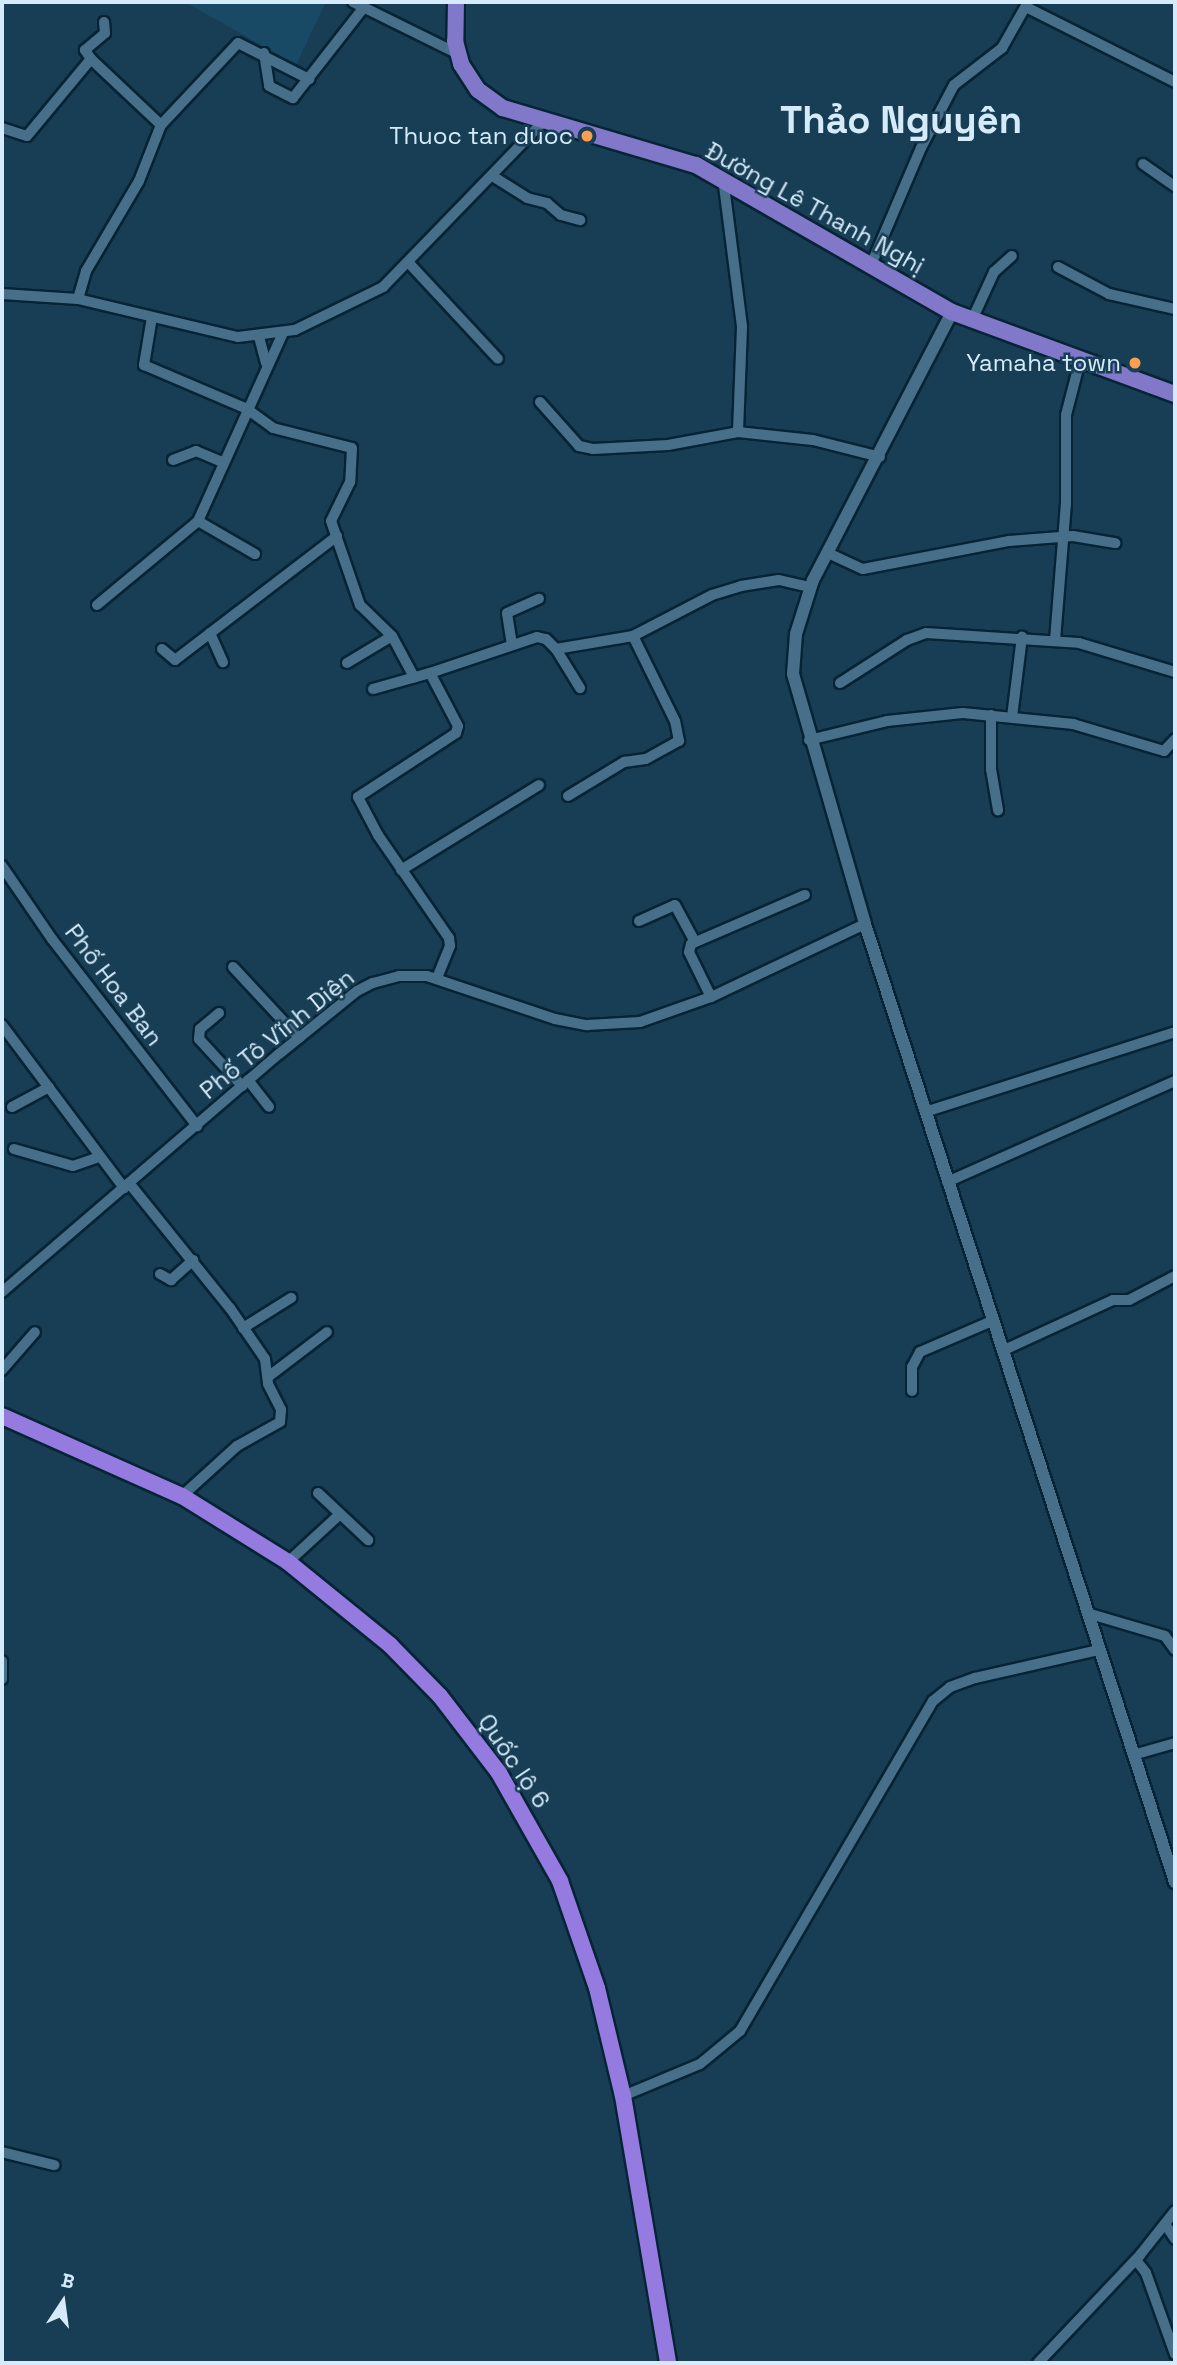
<!DOCTYPE html>
<html>
<head>
<meta charset="utf-8">
<style>
	body { margin:0 }
	#map { position:relative; width:1177px; height:2365px; overflow:hidden; background:#173e55; font-family:"Space Grotesk",sans-serif }
	div>[style] { position:absolute }
	.built>* { inset:0; background:#184965 }
	.roads { filter:drop-shadow(2px 0 #062435) drop-shadow(-2px 0 #062435) drop-shadow(0 2px #062435) drop-shadow(0 -2px #062435) }
	.minor>* { height:10px; margin:-5px; padding:0 5px; transform-origin:5px; border-radius:5px; background:#486f89 }
	.tertiary>* { height:12px; margin:-6px; padding:0 6px; transform-origin:6px; border-radius:6px; background:#486f89 }
	.primary>* { height:16px; margin:-8px; padding:0 8px; transform-origin:8px; border-radius:8px; background:#8278ca }
	.trunk>* { height:16px; margin:-8px; padding:0 8px; transform-origin:8px; border-radius:8px; background:#957be0 }
	.dots>* { width:19px; height:19px; translate:-50% -50%; box-sizing:border-box; border:4px solid #173e55; border-radius:50% }
	span { translate:-50% -50%; white-space:nowrap; text-align:center; line-height:1.15; -webkit-text-stroke:5px #173e55; paint-order:stroke }
	.poi-label { font-size:24px; color:#d6ebf9 }
	.right { translate:-100% -50%; text-align:right }
	.street-label { font-size:24px; color:#d6ebf9 }
	.town-label { font-size:38px; color:#d6ebf9; font-weight:700 }
	.frame { position:absolute; inset:0; border:4px solid #d6ebf9; pointer-events:none }
	.north { position:absolute; left:28px; top:2267px; width:70px; height:70px; -webkit-text-stroke:5px #173e55; paint-order:stroke; rotate:13deg; font-size:19px; font-weight:700; line-height:28px; text-align:center; color:#d6ebf9 }
	.north::after { content:''; display:block; margin:auto; width:24px; height:32px; background:#d6ebf9; clip-path:polygon(50% 0,100% 100%,50% 72%,0 100%) }
</style>
</head>
<body>
<div id="map">
	<div class="built">
		<i style="clip-path:polygon(185px 2px,326px 2px,296px 65px)"></i>
	</div>
	<div class="roads">
		<div class="minor">
			<i style="left:353px;top:2px;width:117px;rotate:26.3deg"></i>
			<i style="left:1026px;top:7px;width:167px;rotate:26.7deg"></i>
			<i style="left:264px;top:53px;width:33px;rotate:81deg"></i>
			<i style="left:269px;top:86px;width:27px;rotate:27deg"></i>
			<i style="left:293px;top:98px;width:115px;rotate:-52deg"></i>
			<i style="left:91px;top:59px;width:11px;rotate:-124deg"></i>
			<i style="left:85px;top:50px;width:26px;rotate:-40deg"></i>
			<i style="left:105px;top:33px;width:11px;rotate:-95deg"></i>
			<i style="left:2px;top:128px;width:26px;rotate:18deg"></i>
			<i style="left:27px;top:136px;width:100px;rotate:-50.3deg"></i>
			<i style="left:91px;top:59px;width:96px;rotate:43.3deg"></i>
			<i style="left:1143px;top:164px;width:39px;rotate:35deg"></i>
			<i style="left:494px;top:177px;width:39px;rotate:32deg"></i>
			<i style="left:527px;top:198px;width:21px;rotate:14deg"></i>
			<i style="left:547px;top:203px;width:18px;rotate:41deg"></i>
			<i style="left:561px;top:215px;width:20px;rotate:15deg"></i>
			<i style="left:723px;top:178px;width:150px;rotate:82.7deg"></i>
			<i style="left:742px;top:327px;width:105px;rotate:92.2deg"></i>
			<i style="left:408px;top:262px;width:132px;rotate:47.1deg"></i>
			<i style="left:871px;top:265px;width:127px;rotate:-66.9deg"></i>
			<i style="left:921px;top:148px;width:71px;rotate:-62.4deg"></i>
			<i style="left:954px;top:85px;width:61px;rotate:-37.6deg"></i>
			<i style="left:1002px;top:48px;width:53px;rotate:-60.5deg"></i>
			<i style="left:1058px;top:267px;width:58px;rotate:27.9deg"></i>
			<i style="left:1109px;top:294px;width:68px;rotate:12.8deg"></i>
			<i style="left:2px;top:294px;width:76px;rotate:3.8deg"></i>
			<i style="left:78px;top:299px;width:164px;rotate:13.4deg"></i>
			<i style="left:238px;top:337px;width:57px;rotate:-7deg"></i>
			<i style="left:295px;top:330px;width:98px;rotate:-26deg"></i>
			<i style="left:383px;top:287px;width:228px;rotate:-45.9deg"></i>
			<i style="left:78px;top:299px;width:29px;rotate:-74deg"></i>
			<i style="left:86px;top:271px;width:104px;rotate:-59.5deg"></i>
			<i style="left:139px;top:181px;width:60px;rotate:-68.6deg"></i>
			<i style="left:161px;top:125px;width:112px;rotate:-46.8deg"></i>
			<i style="left:238px;top:43px;width:80px;rotate:26.9deg"></i>
			<i style="left:152px;top:317px;width:49px;rotate:99.5deg"></i>
			<i style="left:144px;top:365px;width:112px;rotate:23.1deg"></i>
			<i style="left:247px;top:409px;width:32px;rotate:36deg"></i>
			<i style="left:273px;top:428px;width:81px;rotate:14.2deg"></i>
			<i style="left:352px;top:448px;width:34px;rotate:93deg"></i>
			<i style="left:350px;top:482px;width:43px;rotate:116deg"></i>
			<i style="left:331px;top:521px;width:89px;rotate:71deg"></i>
			<i style="left:360px;top:605px;width:45px;rotate:44.1deg"></i>
			<i style="left:392px;top:636px;width:47px;rotate:61.8deg"></i>
			<i style="left:972px;top:320px;width:53px;rotate:-65.4deg"></i>
			<i style="left:994px;top:272px;width:24px;rotate:-42deg"></i>
			<i style="left:259px;top:337px;width:27px;rotate:75deg"></i>
			<i style="left:540px;top:402px;width:59px;rotate:48.4deg"></i>
			<i style="left:579px;top:446px;width:14px;rotate:12deg"></i>
			<i style="left:593px;top:449px;width:75px;rotate:-3.1deg"></i>
			<i style="left:668px;top:445px;width:71px;rotate:-10.5deg"></i>
			<i style="left:738px;top:432px;width:75px;rotate:6.1deg"></i>
			<i style="left:813px;top:440px;width:69px;rotate:14.2deg"></i>
			<i style="left:173px;top:460px;width:25px;rotate:-21deg"></i>
			<i style="left:196px;top:451px;width:30px;rotate:23deg"></i>
			<i style="left:198px;top:521px;width:66px;rotate:30.1deg"></i>
			<i style="left:828px;top:553px;width:38px;rotate:25deg"></i>
			<i style="left:863px;top:569px;width:149px;rotate:-10.9deg"></i>
			<i style="left:1009px;top:541px;width:64px;rotate:-4.5deg"></i>
			<i style="left:1073px;top:536px;width:43px;rotate:9.5deg"></i>
			<i style="left:97px;top:605px;width:131px;rotate:-39.7deg"></i>
			<i style="left:198px;top:521px;width:206px;rotate:-65.7deg"></i>
			<i style="left:210px;top:633px;width:32px;rotate:66deg"></i>
			<i style="left:1055px;top:640px;width:137px;rotate:-85.4deg"></i>
			<i style="left:1066px;top:503px;width:88px;rotate:-90deg"></i>
			<i style="left:1066px;top:415px;width:56px;rotate:-75.5deg"></i>
			<i style="left:512px;top:645px;width:32px;rotate:-99deg"></i>
			<i style="left:507px;top:613px;width:35px;rotate:-24deg"></i>
			<i style="left:162px;top:649px;width:17px;rotate:40deg"></i>
			<i style="left:175px;top:660px;width:204px;rotate:-37.4deg"></i>
			<i style="left:556px;top:649px;width:46px;rotate:58.4deg"></i>
			<i style="left:347px;top:663px;width:52px;rotate:-31deg"></i>
			<i style="left:840px;top:683px;width:80px;rotate:-32.7deg"></i>
			<i style="left:907px;top:640px;width:20px;rotate:-20deg"></i>
			<i style="left:926px;top:633px;width:153px;rotate:3.7deg"></i>
			<i style="left:1079px;top:643px;width:100px;rotate:16.8deg"></i>
			<i style="left:373px;top:689px;width:59px;rotate:-15.7deg"></i>
			<i style="left:991px;top:715px;width:54px;rotate:90deg"></i>
			<i style="left:991px;top:769px;width:42px;rotate:80.3deg"></i>
			<i style="left:1012px;top:717px;width:81px;rotate:-82.9deg"></i>
			<i style="left:809px;top:740px;width:80px;rotate:-13.7deg"></i>
			<i style="left:887px;top:721px;width:76px;rotate:-6deg"></i>
			<i style="left:963px;top:713px;width:111px;rotate:5.7deg"></i>
			<i style="left:1073px;top:724px;width:95px;rotate:16.5deg"></i>
			<i style="left:1164px;top:751px;width:16px;rotate:-47deg"></i>
			<i style="left:568px;top:796px;width:66px;rotate:-31.3deg"></i>
			<i style="left:624px;top:762px;width:22px;rotate:-8deg"></i>
			<i style="left:646px;top:759px;width:38px;rotate:-29deg"></i>
			<i style="left:679px;top:741px;width:20px;rotate:-101deg"></i>
			<i style="left:675px;top:721px;width:95px;rotate:-116.3deg"></i>
			<i style="left:2px;top:866px;width:88px;rotate:55.6deg"></i>
			<i style="left:52px;top:939px;width:237px;rotate:52.2deg"></i>
			<i style="left:401px;top:870px;width:162px;rotate:-31.6deg"></i>
			<i style="left:639px;top:921px;width:39px;rotate:-24deg"></i>
			<i style="left:675px;top:905px;width:42px;rotate:61.6deg"></i>
			<i style="left:233px;top:967px;width:97px;rotate:47.1deg"></i>
			<i style="left:437px;top:978px;width:35px;rotate:-68deg"></i>
			<i style="left:450px;top:946px;width:8px;rotate:-97deg"></i>
			<i style="left:449px;top:938px;width:125px;rotate:-124.6deg"></i>
			<i style="left:378px;top:835px;width:43px;rotate:-117.8deg"></i>
			<i style="left:358px;top:797px;width:117px;rotate:-33.1deg"></i>
			<i style="left:456px;top:733px;width:7px;rotate:-74deg"></i>
			<i style="left:458px;top:726px;width:60px;rotate:-117.8deg"></i>
			<i style="left:430px;top:673px;width:113px;rotate:-18.6deg"></i>
			<i style="left:537px;top:637px;width:9px;rotate:13deg"></i>
			<i style="left:546px;top:639px;width:14px;rotate:45deg"></i>
			<i style="left:556px;top:649px;width:78px;rotate:-9.6deg"></i>
			<i style="left:633px;top:636px;width:89px;rotate:-27.4deg"></i>
			<i style="left:712px;top:595px;width:30px;rotate:-17deg"></i>
			<i style="left:741px;top:586px;width:38px;rotate:-9deg"></i>
			<i style="left:779px;top:580px;width:32px;rotate:13deg"></i>
			<i style="left:711px;top:997px;width:50px;rotate:-116.1deg"></i>
			<i style="left:689px;top:952px;width:8px;rotate:-76deg"></i>
			<i style="left:691px;top:944px;width:124px;rotate:-23.3deg"></i>
			<i style="left:219px;top:1013px;width:25px;rotate:140deg"></i>
			<i style="left:200px;top:1029px;width:10px;rotate:96deg"></i>
			<i style="left:199px;top:1039px;width:64px;rotate:47.5deg"></i>
			<i style="left:2px;top:1025px;width:204px;rotate:53.2deg"></i>
			<i style="left:248px;top:1080px;width:34px;rotate:52deg"></i>
			<i style="left:12px;top:1107px;width:42px;rotate:-28.4deg"></i>
			<i style="left:925px;top:1112px;width:262px;rotate:-17.7deg"></i>
			<i style="left:14px;top:1149px;width:61px;rotate:16.1deg"></i>
			<i style="left:73px;top:1166px;width:28px;rotate:-19deg"></i>
			<i style="left:947px;top:1182px;width:249px;rotate:-23.9deg"></i>
			<i style="left:129px;top:1183px;width:161px;rotate:51.1deg"></i>
			<i style="left:230px;top:1308px;width:62px;rotate:55.5deg"></i>
			<i style="left:265px;top:1359px;width:25px;rotate:83deg"></i>
			<i style="left:268px;top:1384px;width:29px;rotate:63deg"></i>
			<i style="left:281px;top:1410px;width:12px;rotate:95deg"></i>
			<i style="left:280px;top:1422px;width:49px;rotate:150.8deg"></i>
			<i style="left:237px;top:1446px;width:74px;rotate:137.7deg"></i>
			<i style="left:160px;top:1274px;width:13px;rotate:29deg"></i>
			<i style="left:171px;top:1280px;width:30px;rotate:-42deg"></i>
			<i style="left:2px;top:1292px;width:365px;rotate:-40.7deg"></i>
			<i style="left:279px;top:1054px;width:100px;rotate:-38.9deg"></i>
			<i style="left:357px;top:991px;width:18px;rotate:-27deg"></i>
			<i style="left:373px;top:983px;width:27px;rotate:-15deg"></i>
			<i style="left:399px;top:976px;width:28px"></i>
			<i style="left:427px;top:976px;width:135px;rotate:18.6deg"></i>
			<i style="left:555px;top:1019px;width:33px;rotate:11deg"></i>
			<i style="left:587px;top:1025px;width:53px;rotate:-3.2deg"></i>
			<i style="left:640px;top:1022px;width:75px;rotate:-19.4deg"></i>
			<i style="left:711px;top:997px;width:170px;rotate:-25.4deg"></i>
			<i style="left:243px;top:1328px;width:57px;rotate:-32deg"></i>
			<i style="left:1002px;top:1351px;width:122px;rotate:-24.7deg"></i>
			<i style="left:1113px;top:1300px;width:16px"></i>
			<i style="left:1129px;top:1300px;width:52px;rotate:-27.6deg"></i>
			<i style="left:2px;top:1370px;width:50px;rotate:-49deg"></i>
			<i style="left:268px;top:1377px;width:74px;rotate:-37.3deg"></i>
			<i style="left:912px;top:1391px;width:24px;rotate:-90deg"></i>
			<i style="left:912px;top:1367px;width:17px;rotate:-62deg"></i>
			<i style="left:920px;top:1352px;width:78px;rotate:-23.3deg"></i>
			<i style="left:318px;top:1493px;width:69px;rotate:43.2deg"></i>
			<i style="left:288px;top:1562px;width:69px;rotate:-42.7deg"></i>
			<i style="left:1087px;top:1613px;width:81px;rotate:16.4deg"></i>
			<i style="left:1165px;top:1636px;width:17px;rotate:54deg"></i>
			<i style="left:2px;top:1661px;width:18px;rotate:90deg"></i>
			<i style="left:1133px;top:1755px;width:44px;rotate:-15.9deg"></i>
			<i style="left:623px;top:2096px;width:83px;rotate:-22.6deg"></i>
			<i style="left:700px;top:2064px;width:52px;rotate:-39.5deg"></i>
			<i style="left:740px;top:2031px;width:382px;rotate:-59.7deg"></i>
			<i style="left:933px;top:1701px;width:22px;rotate:-39deg"></i>
			<i style="left:950px;top:1687px;width:27px;rotate:-20deg"></i>
			<i style="left:975px;top:1678px;width:126px;rotate:-12.8deg"></i>
			<i style="left:2px;top:2152px;width:54px;rotate:14deg"></i>
			<i style="left:1165px;top:2224px;width:18px;rotate:56deg"></i>
			<i style="left:1136px;top:2260px;width:16px;rotate:52deg"></i>
			<i style="left:1146px;top:2273px;width:86px;rotate:70.3deg"></i>
			<i style="left:1038px;top:2363px;width:149px;rotate:-46.6deg"></i>
			<i style="left:1140px;top:2255px;width:56px;rotate:-51.5deg"></i>
		</div>
		<div class="tertiary">
			<i style="left:952px;top:312px;width:302px;rotate:117.4deg"></i>
			<i style="left:813px;top:580px;width:57px;rotate:107.5deg"></i>
			<i style="left:796px;top:634px;width:40px;rotate:94.3deg"></i>
			<i style="left:793px;top:674px;width:260px;rotate:73.9deg"></i>
			<i style="left:865px;top:924px;width:1007px;rotate:72.07deg"></i>
		</div>
		<div class="primary">
			<i style="left:456px;top:2px;width:39px;rotate:91deg"></i>
			<i style="left:455px;top:41px;width:24px;rotate:75deg"></i>
			<i style="left:461px;top:64px;width:31px;rotate:57deg"></i>
			<i style="left:478px;top:90px;width:31px;rotate:36deg"></i>
			<i style="left:503px;top:108px;width:201px;rotate:16.5deg"></i>
			<i style="left:696px;top:165px;width:295px;rotate:29.9deg"></i>
			<i style="left:952px;top:312px;width:238px;rotate:20.2deg"></i>
		</div>
		<div class="trunk">
			<i style="left:2px;top:1416px;width:197px;rotate:24deg"></i>
			<i style="left:182px;top:1496px;width:125px;rotate:31.9deg"></i>
			<i style="left:288px;top:1562px;width:132px;rotate:39.1deg"></i>
			<i style="left:390px;top:1645px;width:71px;rotate:45.6deg"></i>
			<i style="left:440px;top:1696px;width:97px;rotate:52.5deg"></i>
			<i style="left:499px;top:1773px;width:124px;rotate:60.5deg"></i>
			<i style="left:560px;top:1881px;width:113px;rotate:70.9deg"></i>
			<i style="left:597px;top:1988px;width:111px;rotate:76.5deg"></i>
			<i style="left:623px;top:2096px;width:271px;rotate:80.4deg"></i>
		</div>
	</div>
	<div class="dots">
		<i style="left:587px;top:136px;background:#fb9e51"></i>
		<i style="left:1135px;top:363px;background:#fb9e51"></i>
	</div>
	<div class="poi-label">
		<span class="right" style="left:573px;top:136px">Thuoc tan duoc</span>
		<span class="right" style="left:1121px;top:363px">Yamaha town</span>
	</div>
	<div class="street-label">
		<span style="left:815px;top:208px;rotate:29deg">Đường Lê Thanh Nghị</span>
		<span style="left:114px;top:985px;rotate:53deg">Phố Hoa Ban</span>
		<span style="left:277px;top:1034px;rotate:-39deg">Phố Tô Vĩnh Diện</span>
		<span style="left:514px;top:1761px;rotate:56deg">Quốc lộ 6</span>
	</div>
	<div class="town-label">
		<span style="left:901px;top:121px">Thảo Nguyên</span>
	</div>
	<div class="frame"></div>
	<div class="north">B</div>
</div>
</body>
</html>
